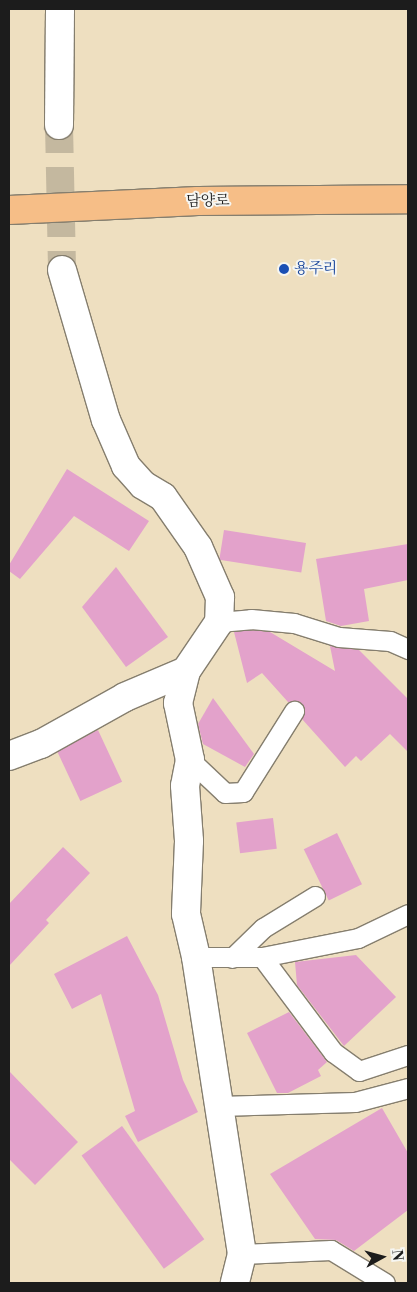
<!DOCTYPE html>
<html>
<head>
<meta charset="utf-8">
<style>
	body { margin:0 }
	#map { position:relative; width:417px; height:1292px; overflow:hidden; background:#eedfc0; font-family:"Libre Bodoni","Noto Serif KR",serif }
	div>[style] { position:absolute }
	.building>* { inset:0; background:#e3a2cb; transform-origin:0 0 }
	.street-tunnel>* { height:28px; margin-top:-14px; transform-origin:0; background:repeating-linear-gradient(90deg,#c4b89f 0 28px,transparent 0 42px) }
	.roads { filter:drop-shadow(1px 0 #857e6e) drop-shadow(-1px 0 #857e6e) drop-shadow(0 1px #857e6e) drop-shadow(0 -1px #857e6e) }
	.lane>* { height:19px; margin:-9.5px; padding:0 9.5px; transform-origin:9.5px; border-radius:9.5px; background:#fff }
	.street>* { height:28px; margin:-14px; padding:0 14px; transform-origin:14px; border-radius:14px; background:#fff }
	.highway>* { height:28px; margin:-14px; padding:0 14px; transform-origin:14px; border-radius:14px; background:#f6be87 }
	.dots>* { width:14px; height:14px; translate:-50% -50%; box-sizing:border-box; border:2px solid #f6f6f2; border-radius:50% }
	span { translate:-50% -50%; white-space:nowrap; text-align:center; line-height:1.15; -webkit-text-stroke:4px #f6f6f2; paint-order:stroke }
	.street-label { font-size:15px; color:#1c1c1c }
	.transit-label { font-size:15px; color:#164399 }
	.left { translate:0 -50%; text-align:left }
	.frame { position:absolute; inset:0; border:10px solid #1c1c1c; pointer-events:none }
	.north { position:absolute; left:357px; top:1232px; width:50px; height:50px; -webkit-text-stroke:4px #f6f6f2; paint-order:stroke; rotate:83deg; font-size:14px; font-weight:700; line-height:20px; text-align:center; color:#1c1c1c }
	.north::after { content:''; display:block; margin:auto; width:18px; height:22px; background:#1c1c1c; clip-path:polygon(50% 0,100% 100%,50% 72%,0 100%) }
</style>
</head>
<body>
<div id="map">
	<div class="building">
		<i style="clip-path:polygon(67px 469px,149px 521px,129px 551px,74px 516px,20px 579px,9px 571px,9px 565px)"></i>
		<i style="left:224px;top:530px;width:83px;height:30px;rotate:9deg"></i>
		<i style="clip-path:polygon(408px 544px,408px 580px,364px 589px,369px 621px,341px 626px,326px 621px,316px 559px)"></i>
		<i style="clip-path:polygon(116px 567px,168px 637px,126px 667px,82px 607px)"></i>
		<i style="clip-path:polygon(251px 630px,270px 632px,335px 671px,330px 646px,359px 650px,408px 699px,408px 752px,390px 734px,361px 761px,356px 756px,345px 767px,302px 719px,305px 711px,300px 702px,288px 702px,262px 673px,247px 683px,234px 632px)"></i>
		<i style="clip-path:polygon(213px 698px,254px 754px,245px 767px,203px 744px,198px 724px)"></i>
		<i style="left:98px;top:730px;width:57px;height:46px;rotate:65deg"></i>
		<i style="left:273px;top:818px;width:31px;height:37px;rotate:83deg"></i>
		<i style="left:337px;top:833px;width:57px;height:37px;rotate:64deg"></i>
		<i style="clip-path:polygon(63px 847px,90px 873px,46px 920px,49px 923px,9px 966px,9px 904px)"></i>
		<i style="clip-path:polygon(127px 936px,158px 995px,183px 1080px,198px 1112px,138px 1142px,125px 1116px,135px 1111px,101px 994px,72px 1009px,54px 974px)"></i>
		<i style="clip-path:polygon(356px 955px,396px 997px,344px 1046px,297px 985px,295px 962px)"></i>
		<i style="clip-path:polygon(289px 1012px,327px 1062px,318px 1070px,321px 1076px,288px 1093px,277px 1093px,247px 1033px)"></i>
		<i style="clip-path:polygon(9px 1071px,78px 1142px,35px 1185px,9px 1159px)"></i>
		<i style="clip-path:polygon(382px 1108px,408px 1153px,408px 1210px,354px 1251px,336px 1240px,315px 1239px,270px 1174px)"></i>
		<i style="left:122px;top:1126px;width:140px;height:50px;rotate:54deg"></i>
	</div>
	<div class="street-tunnel">
		<i style="left:59px;top:125px;width:145px;rotate:88.8deg"></i>
	</div>
	<div class="roads">
		<div class="lane">
			<i style="left:219px;top:622px;width:32px;rotate:-5deg"></i>
			<i style="left:251px;top:619px;width:43px;rotate:5.3deg"></i>
			<i style="left:294px;top:623px;width:47px;rotate:17.3deg"></i>
			<i style="left:339px;top:637px;width:51px;rotate:4.5deg"></i>
			<i style="left:390px;top:641px;width:20px;rotate:24deg"></i>
			<i style="left:190px;top:760px;width:48px;rotate:43.3deg"></i>
			<i style="left:225px;top:793px;width:18px;rotate:-3deg"></i>
			<i style="left:243px;top:792px;width:96px;rotate:-57.8deg"></i>
			<i style="left:196px;top:957px;width:66px"></i>
			<i style="left:262px;top:957px;width:98px;rotate:-11.2deg"></i>
			<i style="left:358px;top:938px;width:55px;rotate:-25.6deg"></i>
			<i style="left:262px;top:957px;width:119px;rotate:53.2deg"></i>
			<i style="left:333px;top:1052px;width:32px;rotate:36deg"></i>
			<i style="left:359px;top:1071px;width:52px;rotate:-18.1deg"></i>
			<i style="left:232px;top:958px;width:43px;rotate:-44.1deg"></i>
			<i style="left:263px;top:928px;width:61px;rotate:-31.6deg"></i>
			<i style="left:219px;top:1106px;width:136px;rotate:-1.7deg"></i>
			<i style="left:355px;top:1102px;width:55px;rotate:-14.8deg"></i>
			<i style="left:242px;top:1254px;width:89px;rotate:-2.6deg"></i>
			<i style="left:331px;top:1250px;width:63px;rotate:31.4deg"></i>
		</div>
		<div class="street">
			<i style="left:59px;top:125px;width:116px;rotate:-89.5deg"></i>
			<i style="left:62px;top:270px;width:156px;rotate:73.7deg"></i>
			<i style="left:106px;top:420px;width:50px;rotate:66.5deg"></i>
			<i style="left:126px;top:466px;width:25px;rotate:48deg"></i>
			<i style="left:143px;top:485px;width:23px;rotate:31deg"></i>
			<i style="left:163px;top:497px;width:61px;rotate:55deg"></i>
			<i style="left:198px;top:547px;width:55px;rotate:66.3deg"></i>
			<i style="left:220px;top:597px;width:25px;rotate:92deg"></i>
			<i style="left:219px;top:622px;width:59px;rotate:124deg"></i>
			<i style="left:186px;top:671px;width:33px;rotate:104deg"></i>
			<i style="left:178px;top:703px;width:58px;rotate:78.1deg"></i>
			<i style="left:190px;top:760px;width:26px;rotate:101deg"></i>
			<i style="left:185px;top:786px;width:55px;rotate:85.8deg"></i>
			<i style="left:189px;top:841px;width:73px;rotate:92.4deg"></i>
			<i style="left:186px;top:914px;width:44px;rotate:76.9deg"></i>
			<i style="left:196px;top:957px;width:301px;rotate:81.2deg"></i>
			<i style="left:242px;top:1254px;width:30px;rotate:104deg"></i>
			<i style="left:9px;top:756px;width:34px;rotate:-21deg"></i>
			<i style="left:41px;top:744px;width:96px;rotate:-29.2deg"></i>
			<i style="left:125px;top:697px;width:66px;rotate:-23.1deg"></i>
		</div>
		<div class="highway">
			<i style="left:9px;top:210px;width:189px;rotate:-2.7deg"></i>
			<i style="left:198px;top:201px;width:210px;rotate:-0.5deg"></i>
		</div>
	</div>
	<div class="dots">
		<i style="left:284px;top:269px;background:#1a4fb4"></i>
	</div>
	<div class="street-label">
		<span style="left:208px;top:201px;rotate:-1deg">담양로</span>
	</div>
	<div class="transit-label">
		<span class="left" style="left:294px;top:269px">용주리</span>
	</div>
	<div class="frame"></div>
	<div class="north">N</div>
</div>
</body>
</html>
